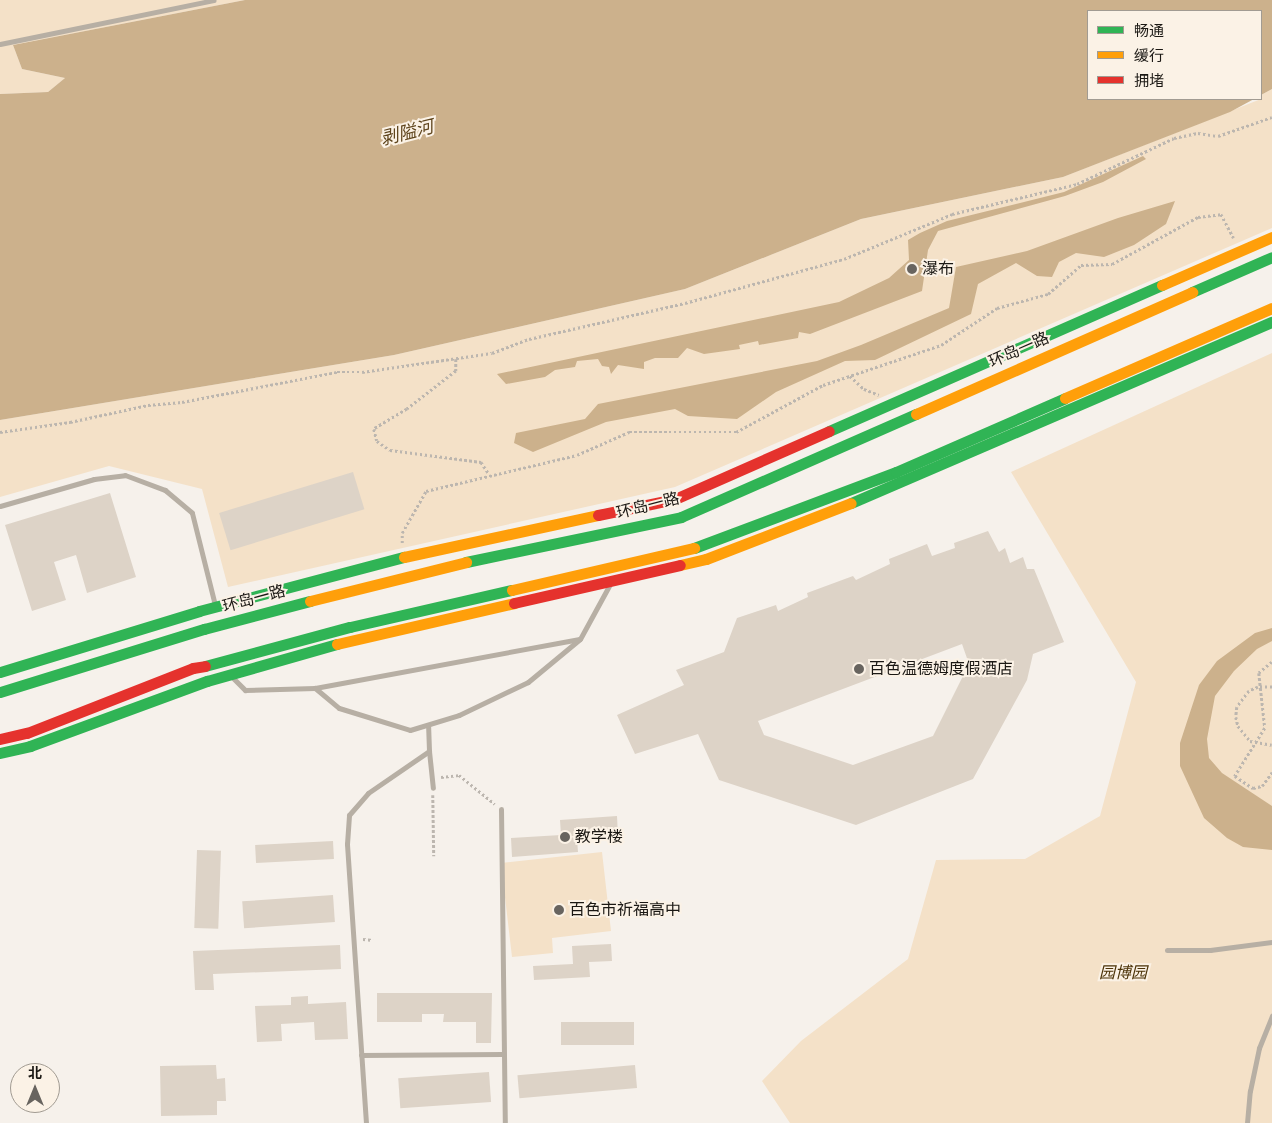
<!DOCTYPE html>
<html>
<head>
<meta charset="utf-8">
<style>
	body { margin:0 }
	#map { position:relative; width:1272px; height:1123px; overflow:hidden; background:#f6f1eb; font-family:"Times New Roman","Noto Sans SC",serif }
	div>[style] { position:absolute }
	.green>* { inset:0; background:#f4e1c8 }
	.water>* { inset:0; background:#ccb18c }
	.building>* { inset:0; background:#ddd3c7; transform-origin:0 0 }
	.path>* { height:2.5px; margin-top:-1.25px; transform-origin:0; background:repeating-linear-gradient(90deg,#bcb6af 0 2.5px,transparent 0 5px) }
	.lane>* { height:5px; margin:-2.5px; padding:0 2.5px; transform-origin:2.5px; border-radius:2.5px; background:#b7afa4 }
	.fast>* { height:11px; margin:-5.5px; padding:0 5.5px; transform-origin:5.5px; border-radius:5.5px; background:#30b455 }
	.slow>* { height:11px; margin:-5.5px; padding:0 5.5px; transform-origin:5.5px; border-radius:5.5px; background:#ff9f0a }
	.jam>* { height:11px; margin:-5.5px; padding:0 5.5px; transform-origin:5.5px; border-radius:5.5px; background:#e5322d }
	.dots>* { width:14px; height:14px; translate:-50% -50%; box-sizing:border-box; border:2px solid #fbf2e6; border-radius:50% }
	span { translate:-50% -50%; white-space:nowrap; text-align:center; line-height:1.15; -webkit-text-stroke:4px #fbf2e6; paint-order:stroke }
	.poi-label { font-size:16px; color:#1b1814 }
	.left { translate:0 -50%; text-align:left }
	.street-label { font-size:16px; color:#1b1814 }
	.park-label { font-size:16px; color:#4b3207; font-style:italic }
	.water-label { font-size:18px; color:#5e441c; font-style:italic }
	.legend { position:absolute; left:1087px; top:10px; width:175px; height:90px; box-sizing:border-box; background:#fbf2e6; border:1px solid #a19b92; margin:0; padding:6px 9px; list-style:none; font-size:15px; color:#1b1814 }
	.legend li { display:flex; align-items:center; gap:10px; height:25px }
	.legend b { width:25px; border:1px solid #a19b92 }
	.north { position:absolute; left:10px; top:1063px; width:50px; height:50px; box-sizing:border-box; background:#fbf2e6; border:1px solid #a19b92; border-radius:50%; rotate:0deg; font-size:14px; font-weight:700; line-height:20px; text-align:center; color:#1b1814 }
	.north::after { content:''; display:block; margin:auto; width:18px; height:22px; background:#68645f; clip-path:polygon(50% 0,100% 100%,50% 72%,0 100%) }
</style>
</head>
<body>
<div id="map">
	<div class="green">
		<i style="clip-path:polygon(0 0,245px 0,13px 45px,22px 69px,65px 78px,48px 92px,0 94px)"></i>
		<i style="clip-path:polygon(1272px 89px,1272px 228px,675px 487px,228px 587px,202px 489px,109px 466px,0 497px,0 420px,394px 355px,685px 289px,861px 219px,1063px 177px,1261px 99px,1261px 95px)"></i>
		<i style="clip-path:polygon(1272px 353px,1272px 1123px,790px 1123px,762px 1081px,801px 1041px,908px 959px,936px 860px,1025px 859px,1100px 816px,1136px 682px,1011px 472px)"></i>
		<i style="clip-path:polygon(602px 852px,611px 931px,552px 938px,553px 953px,512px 957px,501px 863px)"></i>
	</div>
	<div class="water">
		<i style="clip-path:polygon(245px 0,1272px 0,1272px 89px,1261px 95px,1261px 11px,1088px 11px,1088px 99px,1254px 99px,1230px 112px,1063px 177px,861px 219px,685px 289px,394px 355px,0 420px,0 94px,48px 92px,65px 78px,22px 69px,13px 45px)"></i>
		<i style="clip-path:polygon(1143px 156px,1146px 159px,1103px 182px,1065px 196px,938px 231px,928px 250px,922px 291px,810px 334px,799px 332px,798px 338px,759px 345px,758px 341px,739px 345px,740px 349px,704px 354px,687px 348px,678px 358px,655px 358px,644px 362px,644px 369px,618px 365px,611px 374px,609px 367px,602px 366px,598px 359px,577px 361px,575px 367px,555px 370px,545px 377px,506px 384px,497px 374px,839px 302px,889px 278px,909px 260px,908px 240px,920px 233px,947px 221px,1064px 192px)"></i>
		<i style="clip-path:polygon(1175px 201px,1166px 224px,1134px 245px,1104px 257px,1076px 253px,1059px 262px,1052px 277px,1037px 276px,1016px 263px,978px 284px,971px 314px,875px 360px,845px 361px,776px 392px,737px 419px,688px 416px,675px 409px,606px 422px,533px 452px,514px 443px,516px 433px,585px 419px,598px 404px,817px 361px,861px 345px,949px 308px,956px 267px,1027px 251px,1118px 218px)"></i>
		<i style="clip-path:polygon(1272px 628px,1272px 641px,1257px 649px,1234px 671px,1215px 696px,1207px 739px,1209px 758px,1222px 773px,1272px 806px,1272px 850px,1243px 847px,1227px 838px,1204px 818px,1180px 766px,1180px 743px,1199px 685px,1217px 661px,1255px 633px)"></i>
	</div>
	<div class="building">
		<i style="left:353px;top:472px;width:39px;height:140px;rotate:73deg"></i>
		<i style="clip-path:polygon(110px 493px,136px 577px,87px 593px,76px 555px,54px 562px,66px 600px,32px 611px,5px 525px)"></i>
		<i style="clip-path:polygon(evenodd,988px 531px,999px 552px,1005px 548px,1010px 563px,1023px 557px,1027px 569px,1034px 569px,1064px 642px,1033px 654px,1027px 680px,973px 779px,856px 825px,719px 780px,698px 734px,635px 754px,617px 715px,684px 685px,676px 670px,724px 652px,737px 618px,776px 605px,778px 611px,808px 597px,807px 593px,853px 576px,856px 580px,890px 564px,889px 559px,927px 544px,932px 556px,955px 548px,954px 543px,988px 531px,962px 644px,969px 664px,933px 736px,853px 765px,764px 735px,758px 721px,962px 644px)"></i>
		<i style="clip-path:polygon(617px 816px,618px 836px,577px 839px,578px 852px,512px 857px,511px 838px,561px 835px,560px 820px)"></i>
		<i style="left:333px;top:841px;width:18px;height:78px;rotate:87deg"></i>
		<i style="left:197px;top:850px;width:24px;height:78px;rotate:2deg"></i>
		<i style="left:333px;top:895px;width:27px;height:91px;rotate:86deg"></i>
		<i style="clip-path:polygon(611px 944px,612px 961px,589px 962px,590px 977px,534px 980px,533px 966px,573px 964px,572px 946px)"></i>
		<i style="clip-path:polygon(340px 945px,341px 969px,213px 974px,214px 990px,195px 990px,193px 951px)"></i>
		<i style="clip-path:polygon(377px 993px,492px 993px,491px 1043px,476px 1043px,476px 1022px,443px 1022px,444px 1014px,422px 1014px,422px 1022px,377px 1022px)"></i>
		<i style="clip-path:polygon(308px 996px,308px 1004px,346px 1002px,348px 1039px,315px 1040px,314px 1022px,281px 1024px,282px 1041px,257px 1042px,255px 1006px,291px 1005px,291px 997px)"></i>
		<i style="left:634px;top:1022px;width:23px;height:73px;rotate:90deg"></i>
		<i style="clip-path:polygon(216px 1065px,217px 1079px,225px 1078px,226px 1101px,217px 1101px,217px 1115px,161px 1116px,160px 1066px)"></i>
		<i style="left:635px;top:1065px;width:23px;height:118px;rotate:85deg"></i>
		<i style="left:489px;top:1072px;width:30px;height:91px;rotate:86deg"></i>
	</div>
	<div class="path">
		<i style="left:456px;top:359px;width:12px;rotate:90deg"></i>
		<i style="left:456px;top:371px;width:62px;rotate:142.2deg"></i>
		<i style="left:407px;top:409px;width:39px;rotate:149deg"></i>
		<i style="left:374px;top:429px;width:12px;rotate:76deg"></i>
		<i style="left:377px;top:441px;width:16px;rotate:35deg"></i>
		<i style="left:390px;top:450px;width:92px;rotate:7.5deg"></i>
		<i style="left:481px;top:462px;width:14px;rotate:56deg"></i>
		<i style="left:850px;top:376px;width:19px;rotate:43deg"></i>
		<i style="left:864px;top:389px;width:16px;rotate:22deg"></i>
		<i style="left:0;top:432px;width:71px;rotate:-8.1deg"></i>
		<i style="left:70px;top:422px;width:80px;rotate:-12.3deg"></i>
		<i style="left:148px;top:405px;width:34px;rotate:-5deg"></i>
		<i style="left:182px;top:402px;width:158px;rotate:-11deg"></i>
		<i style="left:337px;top:372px;width:25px"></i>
		<i style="left:362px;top:372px;width:131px;rotate:-8.3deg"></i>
		<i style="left:492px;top:353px;width:40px;rotate:-21deg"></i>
		<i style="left:529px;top:339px;width:160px;rotate:-13deg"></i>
		<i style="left:685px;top:303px;width:165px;rotate:-15.5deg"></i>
		<i style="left:844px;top:259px;width:117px;rotate:-22.6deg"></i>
		<i style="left:952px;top:214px;width:129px;rotate:-13.5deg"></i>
		<i style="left:1077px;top:184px;width:107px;rotate:-25.4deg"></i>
		<i style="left:1174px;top:138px;width:25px;rotate:-12deg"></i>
		<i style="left:1198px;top:133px;width:20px;rotate:9deg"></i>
		<i style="left:1218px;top:136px;width:57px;rotate:-19.4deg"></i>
		<i style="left:402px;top:543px;width:10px;rotate:-90deg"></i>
		<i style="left:402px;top:533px;width:48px;rotate:-60.3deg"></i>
		<i style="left:426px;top:491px;width:155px;rotate:-13.4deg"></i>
		<i style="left:577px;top:455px;width:57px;rotate:-23.9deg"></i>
		<i style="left:629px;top:432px;width:107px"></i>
		<i style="left:736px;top:432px;width:99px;rotate:-28.4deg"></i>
		<i style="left:823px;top:385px;width:125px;rotate:-18.7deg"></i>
		<i style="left:941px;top:345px;width:67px;rotate:-33.5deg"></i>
		<i style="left:997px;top:308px;width:53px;rotate:-15.4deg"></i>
		<i style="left:1048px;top:294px;width:44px;rotate:-41.3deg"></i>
		<i style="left:1081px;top:265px;width:31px;rotate:-2deg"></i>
		<i style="left:1112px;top:264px;width:98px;rotate:-28.7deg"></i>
		<i style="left:1198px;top:217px;width:23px;rotate:-7deg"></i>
		<i style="left:1221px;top:214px;width:27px;rotate:62deg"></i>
		<i style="left:1272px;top:662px;width:17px;rotate:140deg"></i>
		<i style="left:1259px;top:673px;width:55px;rotate:83.8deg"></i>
		<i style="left:1265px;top:728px;width:57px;rotate:122deg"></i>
		<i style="left:1235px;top:776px;width:22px;rotate:34deg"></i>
		<i style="left:1253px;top:788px;width:9px;rotate:-13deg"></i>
		<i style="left:1262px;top:786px;width:17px;rotate:-54deg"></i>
		<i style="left:1272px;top:687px;width:14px;rotate:180deg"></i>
		<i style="left:1258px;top:687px;width:10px;rotate:156deg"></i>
		<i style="left:1249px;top:691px;width:20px;rotate:127deg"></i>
		<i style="left:1237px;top:707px;width:10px;rotate:96deg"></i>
		<i style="left:1236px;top:717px;width:9px;rotate:77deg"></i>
		<i style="left:1238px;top:726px;width:19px;rotate:51deg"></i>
		<i style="left:1250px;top:741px;width:22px;rotate:10deg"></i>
		<i style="left:441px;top:777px;width:18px;rotate:-6deg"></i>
		<i style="left:459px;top:775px;width:46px;rotate:38.9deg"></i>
		<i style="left:433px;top:795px;width:61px;rotate:89.1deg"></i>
		<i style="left:363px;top:939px;width:10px;rotate:6deg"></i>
	</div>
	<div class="lane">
		<i style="left:0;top:44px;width:218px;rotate:-11.6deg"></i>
		<i style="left:0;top:506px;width:98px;rotate:-16deg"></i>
		<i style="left:94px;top:479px;width:31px;rotate:-7deg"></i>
		<i style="left:125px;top:475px;width:43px;rotate:20.6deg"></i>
		<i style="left:165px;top:490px;width:35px;rotate:40deg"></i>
		<i style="left:192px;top:513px;width:95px;rotate:76deg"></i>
		<i style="left:231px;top:676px;width:20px;rotate:45deg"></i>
		<i style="left:245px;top:690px;width:70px;rotate:-1.6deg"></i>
		<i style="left:315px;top:688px;width:31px;rotate:40deg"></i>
		<i style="left:339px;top:708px;width:74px;rotate:17.2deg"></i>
		<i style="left:410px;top:730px;width:51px;rotate:-17deg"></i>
		<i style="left:459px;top:715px;width:76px;rotate:-25.6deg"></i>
		<i style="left:528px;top:682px;width:67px;rotate:-39.6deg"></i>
		<i style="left:580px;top:639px;width:63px;rotate:-61.4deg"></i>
		<i style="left:315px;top:688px;width:269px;rotate:-10.5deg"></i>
		<i style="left:429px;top:751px;width:37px;rotate:84deg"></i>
		<i style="left:501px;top:809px;width:314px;rotate:89.3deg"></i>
		<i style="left:1167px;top:950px;width:43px"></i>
		<i style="left:1210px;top:950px;width:63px;rotate:-7.4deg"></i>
		<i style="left:361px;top:1055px;width:141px;rotate:-0.4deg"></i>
		<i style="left:366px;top:1123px;width:280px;rotate:-93.9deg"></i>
		<i style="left:347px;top:844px;width:29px;rotate:-86deg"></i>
		<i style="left:349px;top:815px;width:29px;rotate:-49deg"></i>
		<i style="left:368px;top:793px;width:74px;rotate:-34.5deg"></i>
		<i style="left:429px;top:751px;width:26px;rotate:-92deg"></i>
		<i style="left:1247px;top:1123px;width:32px;rotate:-85deg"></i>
		<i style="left:1250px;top:1091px;width:44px;rotate:-78.2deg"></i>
		<i style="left:1259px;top:1048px;width:35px;rotate:-68deg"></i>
	</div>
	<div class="fast">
		<i style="left:1192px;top:292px;width:87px;rotate:-23.6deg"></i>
		<i style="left:829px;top:431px;width:364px;rotate:-23.7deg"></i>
		<i style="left:851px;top:503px;width:458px;rotate:-23.3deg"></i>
		<i style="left:694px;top:548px;width:216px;rotate:-20.6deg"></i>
		<i style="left:896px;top:472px;width:184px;rotate:-23.6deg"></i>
		<i style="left:466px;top:562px;width:220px;rotate:-11.8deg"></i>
		<i style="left:681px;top:517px;width:257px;rotate:-23.7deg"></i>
		<i style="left:205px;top:666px;width:150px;rotate:-15.1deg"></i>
		<i style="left:350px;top:627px;width:166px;rotate:-12.9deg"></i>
		<i style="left:0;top:672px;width:208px;rotate:-17deg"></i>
		<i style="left:199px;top:611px;width:212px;rotate:-14.8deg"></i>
		<i style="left:0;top:692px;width:214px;rotate:-17.2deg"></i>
		<i style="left:204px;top:629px;width:110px;rotate:-14.8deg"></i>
		<i style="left:0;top:753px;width:31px;rotate:-13deg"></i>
		<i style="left:30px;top:746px;width:189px;rotate:-20.2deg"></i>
		<i style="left:207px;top:681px;width:135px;rotate:-15.9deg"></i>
	</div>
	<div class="slow">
		<i style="left:1162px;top:285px;width:120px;rotate:-23.6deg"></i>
		<i style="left:1065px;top:398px;width:226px;rotate:-23.5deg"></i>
		<i style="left:916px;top:414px;width:302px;rotate:-23.8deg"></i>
		<i style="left:404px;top:557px;width:198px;rotate:-12.2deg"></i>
		<i style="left:680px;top:565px;width:27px;rotate:-13deg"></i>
		<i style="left:706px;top:559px;width:155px;rotate:-21.1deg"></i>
		<i style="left:512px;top:590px;width:187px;rotate:-13deg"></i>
		<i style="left:310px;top:601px;width:161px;rotate:-14deg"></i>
		<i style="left:337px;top:644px;width:182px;rotate:-13deg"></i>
	</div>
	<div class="jam">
		<i style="left:598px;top:515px;width:79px;rotate:-11.7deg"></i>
		<i style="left:675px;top:499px;width:168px;rotate:-23.8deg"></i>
		<i style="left:514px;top:603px;width:170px;rotate:-12.9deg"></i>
		<i style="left:0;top:739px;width:28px;rotate:-13deg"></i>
		<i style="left:27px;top:733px;width:178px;rotate:-21.4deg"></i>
		<i style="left:193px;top:668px;width:12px;rotate:-9deg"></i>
	</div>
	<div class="dots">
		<i style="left:912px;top:269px;background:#68645f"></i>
		<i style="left:859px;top:669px;background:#68645f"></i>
		<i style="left:565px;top:837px;background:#68645f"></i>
		<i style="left:559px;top:910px;background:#68645f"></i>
	</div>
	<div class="poi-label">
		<span class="left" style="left:922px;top:269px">瀑布</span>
		<span class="left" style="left:869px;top:669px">百色温德姆度假酒店</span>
		<span class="left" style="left:575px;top:837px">教学楼</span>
		<span class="left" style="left:569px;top:910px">百色市祈福高中</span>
	</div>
	<div class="street-label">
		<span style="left:1019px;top:350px;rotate:-24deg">环岛一路</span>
		<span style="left:648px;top:506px;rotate:-14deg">环岛一路</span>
		<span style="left:254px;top:599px;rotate:-15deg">环岛一路</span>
	</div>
	<div class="park-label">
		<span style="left:1123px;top:973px">园博园</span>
	</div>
	<div class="water-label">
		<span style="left:407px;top:133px;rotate:-14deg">剥隘河</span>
	</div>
	<ul class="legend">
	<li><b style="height:6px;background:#30b455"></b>畅通</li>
	<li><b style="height:6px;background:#ff9f0a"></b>缓行</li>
	<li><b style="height:6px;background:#e5322d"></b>拥堵</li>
	</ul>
	<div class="north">北</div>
</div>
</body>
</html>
